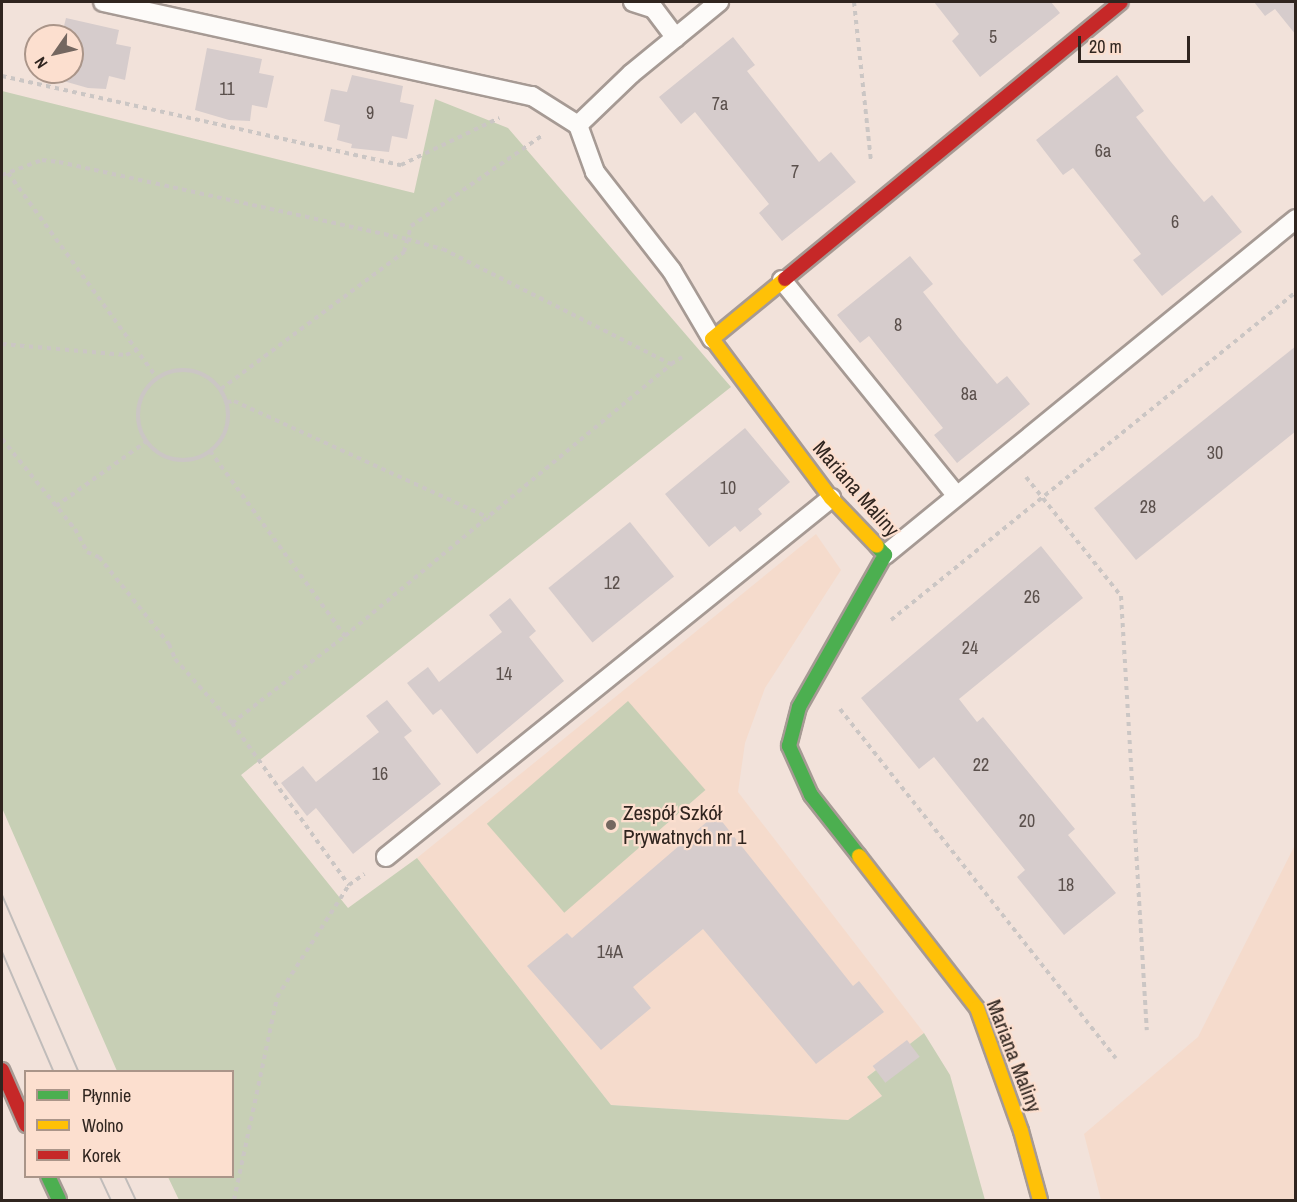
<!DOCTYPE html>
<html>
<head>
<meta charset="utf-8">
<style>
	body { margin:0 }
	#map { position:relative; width:1297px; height:1202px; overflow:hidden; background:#f2e2da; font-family:"Archivo Narrow",sans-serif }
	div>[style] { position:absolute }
	.built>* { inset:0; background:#f5dbcc }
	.green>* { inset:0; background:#c7cfb5; transform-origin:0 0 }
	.building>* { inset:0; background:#d6cccc; transform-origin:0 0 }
	.path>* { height:4px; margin-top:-2px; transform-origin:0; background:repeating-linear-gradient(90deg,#cbc6c4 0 4.5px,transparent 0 9px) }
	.path>.ring { margin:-2px; padding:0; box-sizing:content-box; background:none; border:4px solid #cbc6c4; border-radius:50% }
	.roads { filter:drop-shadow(2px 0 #a69a94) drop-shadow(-2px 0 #a69a94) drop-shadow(0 2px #a69a94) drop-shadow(0 -2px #a69a94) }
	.lane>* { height:18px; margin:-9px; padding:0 9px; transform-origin:9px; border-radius:9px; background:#fdfbf9 }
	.fast>* { height:14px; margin:-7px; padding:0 7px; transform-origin:7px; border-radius:7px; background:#4caf50 }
	.slow>* { height:14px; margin:-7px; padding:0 7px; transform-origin:7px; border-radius:7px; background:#ffc107 }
	.jam>* { height:14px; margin:-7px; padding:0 7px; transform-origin:7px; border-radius:7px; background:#c62828 }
	.tram>* { height:1.5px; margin:-0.75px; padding:0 0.75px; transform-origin:0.75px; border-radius:0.75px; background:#c0bcba }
	.dots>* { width:16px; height:16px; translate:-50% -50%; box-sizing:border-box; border:3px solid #fcdfcf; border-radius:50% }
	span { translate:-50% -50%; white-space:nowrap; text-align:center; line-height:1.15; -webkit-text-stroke:4.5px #fcdfcf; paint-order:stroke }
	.number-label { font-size:18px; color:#5b504c }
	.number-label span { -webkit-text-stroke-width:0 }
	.street-label { font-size:21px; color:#30251f }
	.poi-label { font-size:21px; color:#30251f }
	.left { translate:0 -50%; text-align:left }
	.frame { position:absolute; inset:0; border:3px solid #30251f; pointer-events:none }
	.legend { position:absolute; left:24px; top:1070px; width:210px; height:108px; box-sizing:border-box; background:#fcdfcf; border:2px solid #aa9589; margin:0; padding:8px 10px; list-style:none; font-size:18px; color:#30251f }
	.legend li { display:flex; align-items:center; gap:12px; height:30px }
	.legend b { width:30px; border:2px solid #aa9589 }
	.north { position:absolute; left:24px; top:24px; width:60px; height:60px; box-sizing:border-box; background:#fcdfcf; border:2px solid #aa9589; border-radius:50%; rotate:236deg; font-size:16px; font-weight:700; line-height:24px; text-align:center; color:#30251f }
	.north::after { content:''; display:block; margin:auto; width:21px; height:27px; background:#746760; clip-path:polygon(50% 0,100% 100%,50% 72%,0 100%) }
	.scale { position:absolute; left:1078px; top:36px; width:112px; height:27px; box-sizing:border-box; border:3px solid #30251f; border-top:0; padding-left:8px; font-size:18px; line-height:21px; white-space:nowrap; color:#30251f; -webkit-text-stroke:4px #fcdfcf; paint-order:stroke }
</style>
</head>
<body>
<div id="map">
	<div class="built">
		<i style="clip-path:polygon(816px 534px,841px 570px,765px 688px,745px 743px,738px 792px,924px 1033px,868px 1076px,882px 1096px,848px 1120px,611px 1105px,417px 858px)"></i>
		<i style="clip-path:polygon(1295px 845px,1295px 1200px,1101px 1200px,1084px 1134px,1198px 1037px)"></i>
	</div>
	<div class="green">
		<i style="clip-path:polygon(2px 91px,414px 193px,435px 99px,508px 128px,731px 387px,241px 775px,348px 908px,417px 858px,611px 1105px,848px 1120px,882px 1096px,867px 1077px,924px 1033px,950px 1075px,985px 1200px,179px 1200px,168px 1177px,232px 1176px,232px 1072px,117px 1071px,2px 808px)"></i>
		<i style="left:628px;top:701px;width:118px;height:187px;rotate:49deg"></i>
	</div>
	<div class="building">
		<i style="clip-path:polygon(934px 2px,1051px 2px,1060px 13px,980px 77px,952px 41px,959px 34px)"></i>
		<i style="clip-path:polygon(1254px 2px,1296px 2px,1296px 35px,1275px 9px,1265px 16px)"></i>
		<i style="clip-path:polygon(66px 18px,119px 30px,116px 44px,131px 47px,125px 80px,109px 76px,106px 89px,88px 88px,53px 78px,54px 72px,72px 72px,72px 36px,47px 36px,48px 27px,63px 30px)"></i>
		<i style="clip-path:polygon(733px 37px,755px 65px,747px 71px,819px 162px,831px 152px,856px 182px,782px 241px,759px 213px,769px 204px,695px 112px,681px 124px,659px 97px)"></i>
		<i style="clip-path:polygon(207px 48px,262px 59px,259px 73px,274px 76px,267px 108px,252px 105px,250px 121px,229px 120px,195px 110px)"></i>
		<i style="clip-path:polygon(352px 75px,403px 86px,400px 102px,414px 105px,407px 139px,392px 136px,389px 152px,351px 148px,352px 144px,337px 140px,340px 125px,324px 121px,331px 89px,347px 92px)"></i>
		<i style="clip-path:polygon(1117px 75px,1144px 111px,1136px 117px,1171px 162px,1204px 202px,1212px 195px,1242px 232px,1162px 296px,1133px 260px,1141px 254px,1073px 168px,1063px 175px,1036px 140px)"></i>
		<i style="clip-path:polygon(910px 256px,933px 284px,923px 292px,959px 338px,997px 384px,1007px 376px,1030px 404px,957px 463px,934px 435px,943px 428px,905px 381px,869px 336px,860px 343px,837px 315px)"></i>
		<i style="clip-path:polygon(1296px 346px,1296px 431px,1136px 560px,1094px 508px)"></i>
		<i style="clip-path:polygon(745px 428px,790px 482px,758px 509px,762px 514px,740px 532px,735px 526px,709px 547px,665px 494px)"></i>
		<i style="left:630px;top:522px;width:70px;height:105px;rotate:51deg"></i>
		<i style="clip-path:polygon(1041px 546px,1083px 598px,959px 699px,977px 722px,983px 717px,1075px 829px,1068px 835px,1116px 893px,1064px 935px,1017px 877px,1025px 870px,934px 757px,919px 769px,861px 698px)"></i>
		<i style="clip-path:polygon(510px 598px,536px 631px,529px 637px,564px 681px,477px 754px,441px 709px,433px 715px,407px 683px,428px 667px,439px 682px,502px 632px,489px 615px)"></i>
		<i style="clip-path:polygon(387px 700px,412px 731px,404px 737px,441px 784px,353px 854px,316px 808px,307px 816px,281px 783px,303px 766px,316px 782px,379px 732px,366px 716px)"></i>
		<i style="clip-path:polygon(716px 814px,853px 986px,859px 981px,884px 1012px,816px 1064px,703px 929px,633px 987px,651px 1008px,601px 1050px,527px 966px,567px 933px,572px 938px)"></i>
		<i style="left:907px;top:1040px;width:21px;height:43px;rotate:53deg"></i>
	</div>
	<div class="path">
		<i style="left:854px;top:2px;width:161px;rotate:83.9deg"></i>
		<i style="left:2px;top:76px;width:409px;rotate:12.6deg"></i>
		<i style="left:401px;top:165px;width:109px;rotate:-25.6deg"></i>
		<i style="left:8px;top:173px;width:253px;rotate:54deg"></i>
		<i style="left:2px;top:175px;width:43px;rotate:-20.6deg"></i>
		<i style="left:42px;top:160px;width:17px;rotate:7deg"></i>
		<i style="left:59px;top:162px;width:356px;rotate:12.5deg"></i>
		<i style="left:407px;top:239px;width:37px;rotate:16deg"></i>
		<i style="left:443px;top:249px;width:255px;rotate:26.8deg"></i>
		<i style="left:671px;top:364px;width:13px;rotate:-32deg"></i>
		<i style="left:2px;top:344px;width:124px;rotate:5.1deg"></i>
		<i style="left:126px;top:355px;width:12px;rotate:-24deg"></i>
		<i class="ring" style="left:138px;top:370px;width:86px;height:86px"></i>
		<i style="left:221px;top:389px;width:229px;rotate:-36.8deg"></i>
		<i style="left:404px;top:252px;width:27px;rotate:-75deg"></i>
		<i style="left:411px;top:226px;width:160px;rotate:-34.6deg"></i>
		<i style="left:227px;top:402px;width:7px;rotate:-8deg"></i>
		<i style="left:234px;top:401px;width:281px;rotate:24.6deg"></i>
		<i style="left:2px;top:439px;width:116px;rotate:51deg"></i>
		<i style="left:75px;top:529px;width:26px;rotate:62deg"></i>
		<i style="left:87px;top:552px;width:13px;rotate:23deg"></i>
		<i style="left:99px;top:557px;width:112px;rotate:51.2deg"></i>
		<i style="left:169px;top:644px;width:16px;rotate:68deg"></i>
		<i style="left:175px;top:659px;width:86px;rotate:48.3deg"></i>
		<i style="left:232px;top:723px;width:143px;rotate:-37.6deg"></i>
		<i style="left:345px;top:636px;width:425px;rotate:-39.8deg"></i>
		<i style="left:210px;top:451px;width:229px;rotate:53.9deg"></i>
		<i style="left:1026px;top:477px;width:152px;rotate:51.4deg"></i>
		<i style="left:1121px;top:596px;width:435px;rotate:86.6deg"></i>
		<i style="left:56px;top:506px;width:112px;rotate:-35.5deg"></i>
		<i style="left:891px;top:620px;width:521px;rotate:-39deg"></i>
		<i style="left:840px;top:709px;width:445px;rotate:51.7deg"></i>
		<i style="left:232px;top:723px;width:200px;rotate:54.2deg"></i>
		<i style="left:349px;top:885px;width:19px;rotate:-36deg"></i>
		<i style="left:234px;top:1200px;width:208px;rotate:-78deg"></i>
		<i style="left:277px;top:997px;width:133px;rotate:-57.3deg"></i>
	</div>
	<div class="roads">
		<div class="lane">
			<i style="left:103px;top:2px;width:439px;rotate:12.4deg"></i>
			<i style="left:532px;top:96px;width:54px;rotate:32.2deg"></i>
			<i style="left:578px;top:125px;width:50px;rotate:70.1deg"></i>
			<i style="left:595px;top:172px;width:125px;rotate:52.1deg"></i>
			<i style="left:672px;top:271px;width:79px;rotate:59.5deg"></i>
			<i style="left:633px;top:2px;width:22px;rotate:18deg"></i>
			<i style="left:654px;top:9px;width:36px;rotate:53deg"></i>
			<i style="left:578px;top:125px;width:74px;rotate:-43.9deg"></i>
			<i style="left:631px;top:74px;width:114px;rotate:-39.3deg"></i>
			<i style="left:782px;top:280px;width:277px;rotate:51deg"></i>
			<i style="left:885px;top:555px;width:531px;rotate:-39.27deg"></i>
			<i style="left:386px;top:857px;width:572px;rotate:-38.89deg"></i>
		</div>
		<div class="fast">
			<i style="left:859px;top:856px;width:78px;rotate:-128.2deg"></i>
			<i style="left:811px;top:795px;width:54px;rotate:-114.2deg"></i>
			<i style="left:789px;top:746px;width:40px;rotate:-75.6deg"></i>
			<i style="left:799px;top:707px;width:175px;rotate:-60.5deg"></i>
			<i style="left:885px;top:555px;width:12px;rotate:-132deg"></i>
			<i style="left:48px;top:1176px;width:26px;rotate:65deg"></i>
		</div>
		<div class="slow">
			<i style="left:785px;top:279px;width:94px;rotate:140.6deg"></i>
			<i style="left:712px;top:339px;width:199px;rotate:53.2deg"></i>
			<i style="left:831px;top:498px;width:66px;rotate:46.2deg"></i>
			<i style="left:859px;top:856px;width:192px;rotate:52.2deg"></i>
			<i style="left:977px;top:1008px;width:131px;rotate:70.3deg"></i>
			<i style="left:1021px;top:1131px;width:72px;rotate:74.6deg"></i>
		</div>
		<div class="jam">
			<i style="left:785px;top:279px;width:435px;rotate:-39.5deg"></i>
			<i style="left:2px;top:1070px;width:60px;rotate:66.4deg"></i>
		</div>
	</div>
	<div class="tram">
		<i style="left:2px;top:894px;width:194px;rotate:66.6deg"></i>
		<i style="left:2px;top:951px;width:132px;rotate:66.7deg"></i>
		<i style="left:100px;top:1176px;width:26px;rotate:65deg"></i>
		<i style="left:125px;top:1176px;width:26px;rotate:65deg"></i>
	</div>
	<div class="dots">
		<i style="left:611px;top:825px;background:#746760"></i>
	</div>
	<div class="number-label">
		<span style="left:993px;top:37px">5</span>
		<span style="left:227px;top:89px">11</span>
		<span style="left:720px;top:104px">7a</span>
		<span style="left:370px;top:113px">9</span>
		<span style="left:1103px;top:151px">6a</span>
		<span style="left:795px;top:172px">7</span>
		<span style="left:1175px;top:222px">6</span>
		<span style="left:898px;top:325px">8</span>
		<span style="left:969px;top:394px">8a</span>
		<span style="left:1215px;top:453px">30</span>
		<span style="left:728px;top:488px">10</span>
		<span style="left:1148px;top:507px">28</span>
		<span style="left:612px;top:583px">12</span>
		<span style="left:1032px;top:597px">26</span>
		<span style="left:970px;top:648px">24</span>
		<span style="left:504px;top:674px">14</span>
		<span style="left:981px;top:765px">22</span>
		<span style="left:380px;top:774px">16</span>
		<span style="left:1027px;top:821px">20</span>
		<span style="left:1066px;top:885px">18</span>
		<span style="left:610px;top:952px">14A</span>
	</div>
	<div class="street-label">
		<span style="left:856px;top:489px;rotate:49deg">Mariana Maliny</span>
		<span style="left:1014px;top:1056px;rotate:69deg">Mariana Maliny</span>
	</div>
	<div class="poi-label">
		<span class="left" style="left:623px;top:825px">Zespół Szkół<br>Prywatnych nr 1</span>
	</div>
	<div class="frame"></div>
	<ul class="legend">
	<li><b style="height:8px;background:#4caf50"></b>Płynnie</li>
	<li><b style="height:8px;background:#ffc107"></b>Wolno</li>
	<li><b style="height:8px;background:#c62828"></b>Korek</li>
	</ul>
	<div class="north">N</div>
	<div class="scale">20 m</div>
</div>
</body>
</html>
